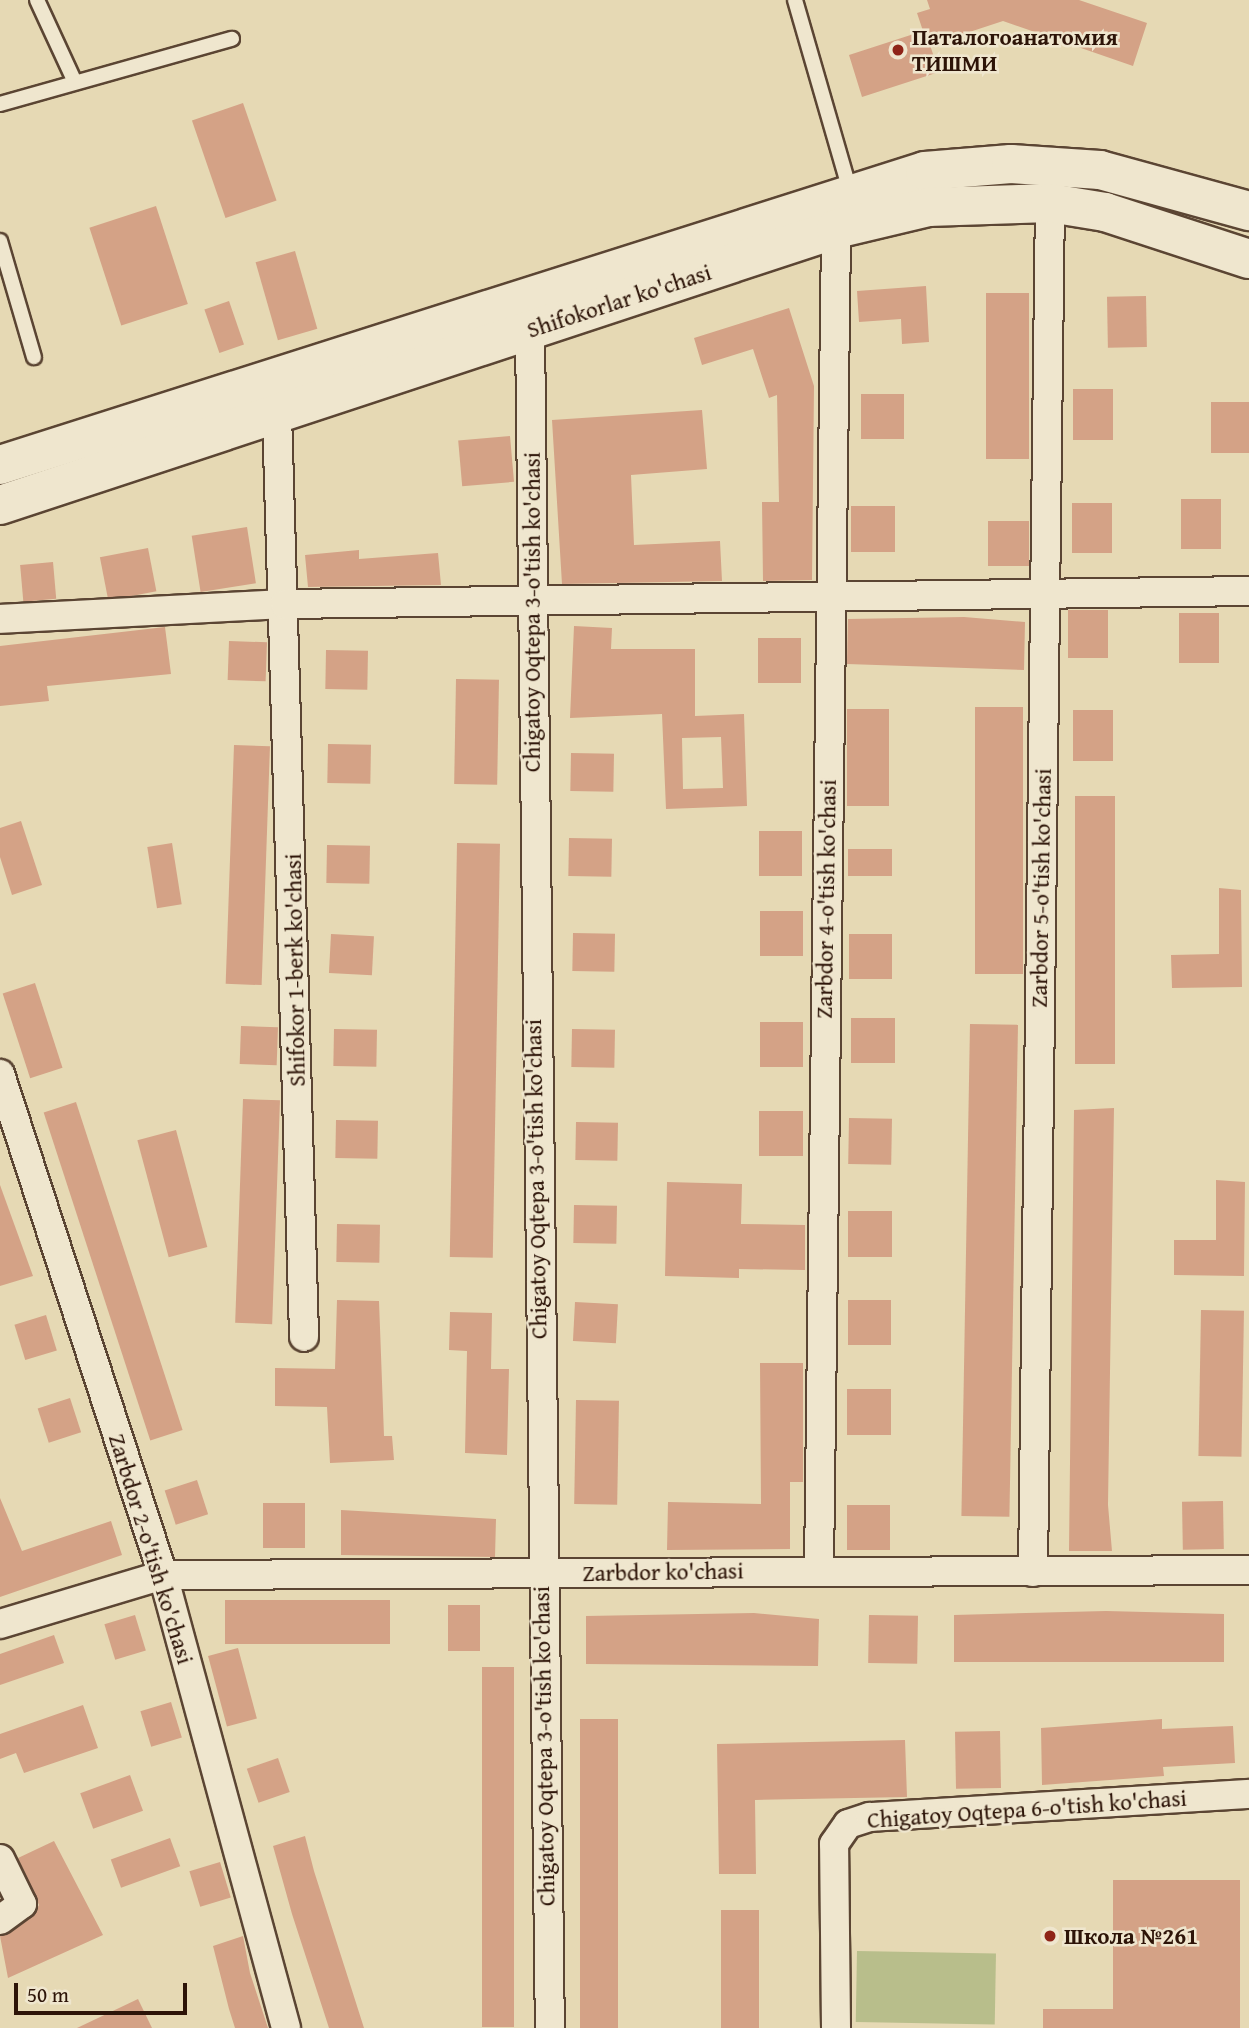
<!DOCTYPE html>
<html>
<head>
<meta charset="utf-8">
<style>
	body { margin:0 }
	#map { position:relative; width:1249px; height:2028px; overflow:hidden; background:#e6d9b4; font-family:"Gentium Book Plus",serif }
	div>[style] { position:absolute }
	.green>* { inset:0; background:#b8be8b; transform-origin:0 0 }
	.building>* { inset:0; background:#d4a286; transform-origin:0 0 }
	.roads { filter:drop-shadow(2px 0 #5b4533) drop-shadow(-2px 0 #5b4533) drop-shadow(0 2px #5b4533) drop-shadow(0 -2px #5b4533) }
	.service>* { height:14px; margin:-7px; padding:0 7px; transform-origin:7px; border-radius:7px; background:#efe6ce }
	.minor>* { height:28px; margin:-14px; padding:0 14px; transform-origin:14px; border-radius:14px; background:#efe6ce }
	.secondary>* { height:38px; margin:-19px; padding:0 19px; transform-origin:19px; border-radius:19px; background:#efe6ce }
	.dots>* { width:19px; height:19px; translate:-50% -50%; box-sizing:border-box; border:4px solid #efe6ce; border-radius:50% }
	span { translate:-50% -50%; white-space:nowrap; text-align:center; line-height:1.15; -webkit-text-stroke:5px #efe6ce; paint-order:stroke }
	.poi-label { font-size:23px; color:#2d1408; font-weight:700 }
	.left { translate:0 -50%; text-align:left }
	.street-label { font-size:23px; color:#2d1408 }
	.scale { position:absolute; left:14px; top:1983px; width:173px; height:32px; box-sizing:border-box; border:4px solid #2d1408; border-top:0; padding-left:9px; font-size:21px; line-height:24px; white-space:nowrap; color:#2d1408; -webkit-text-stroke:5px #efe6ce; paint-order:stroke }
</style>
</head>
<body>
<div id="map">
	<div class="green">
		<i style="left:857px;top:1951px;width:139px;height:71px;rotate:1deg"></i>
	</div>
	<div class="building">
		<i style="clip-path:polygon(927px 0,1079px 0,1147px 23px,1133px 66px,1003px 21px,930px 45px,939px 72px,862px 97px,849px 55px,923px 31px,917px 13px,930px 9px)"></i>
		<i style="left:243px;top:103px;width:103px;height:54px;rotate:71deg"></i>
		<i style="left:156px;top:206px;width:103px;height:70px;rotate:72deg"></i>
		<i style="left:295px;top:251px;width:81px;height:41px;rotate:74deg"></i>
		<i style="clip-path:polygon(926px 286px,929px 342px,902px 344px,901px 319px,859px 322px,857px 291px)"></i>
		<i style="left:986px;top:293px;width:43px;height:166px"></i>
		<i style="left:1146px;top:296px;width:51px;height:39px;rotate:89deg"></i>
		<i style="left:229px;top:301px;width:46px;height:26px;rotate:71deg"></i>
		<i style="clip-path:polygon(789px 308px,814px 386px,812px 580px,763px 581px,762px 502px,779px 502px,777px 395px,769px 398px,753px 349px,702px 365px,694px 338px)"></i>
		<i style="left:1113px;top:389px;width:51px;height:40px;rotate:90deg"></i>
		<i style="left:861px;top:394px;width:43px;height:45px"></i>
		<i style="left:1249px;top:402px;width:51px;height:38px;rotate:90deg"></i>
		<i style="clip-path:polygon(702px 410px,707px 469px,631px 475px,634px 545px,720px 541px,722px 581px,562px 584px,552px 420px)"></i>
		<i style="left:510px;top:436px;width:46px;height:52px;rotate:85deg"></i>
		<i style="left:1221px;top:499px;width:50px;height:40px;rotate:90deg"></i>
		<i style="left:1112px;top:503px;width:50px;height:40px;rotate:90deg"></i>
		<i style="left:851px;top:506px;width:44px;height:46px"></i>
		<i style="left:988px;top:521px;width:41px;height:45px"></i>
		<i style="left:247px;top:527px;width:57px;height:56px;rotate:81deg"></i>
		<i style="left:148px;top:548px;width:44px;height:49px;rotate:79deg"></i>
		<i style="clip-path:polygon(359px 550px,359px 559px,438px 553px,441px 585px,308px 587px,305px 555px)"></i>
		<i style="left:53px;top:562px;width:37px;height:33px;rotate:85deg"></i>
		<i style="left:1068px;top:610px;width:40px;height:48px"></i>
		<i style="left:1219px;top:613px;width:50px;height:40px;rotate:90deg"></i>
		<i style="clip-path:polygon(964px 617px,1025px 622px,1024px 670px,847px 664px,848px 619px)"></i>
		<i style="clip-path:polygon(evenodd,574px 626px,612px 628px,611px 649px,695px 649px,695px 716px,744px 714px,747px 806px,666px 809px,662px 714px,570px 718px,574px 626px,721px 737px,723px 788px,683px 789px,682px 738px,721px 737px)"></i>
		<i style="clip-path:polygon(165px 627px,171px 674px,47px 686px,49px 701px,0 706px,0 646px)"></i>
		<i style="left:758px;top:638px;width:43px;height:45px"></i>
		<i style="left:229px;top:641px;width:38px;height:39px;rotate:2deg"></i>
		<i style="left:326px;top:650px;width:42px;height:39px;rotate:1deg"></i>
		<i style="left:456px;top:679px;width:43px;height:105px;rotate:1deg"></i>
		<i style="left:975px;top:707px;width:48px;height:267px"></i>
		<i style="left:847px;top:709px;width:42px;height:97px"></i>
		<i style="left:1113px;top:710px;width:51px;height:40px;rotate:90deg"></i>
		<i style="left:328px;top:744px;width:43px;height:39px;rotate:1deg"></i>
		<i style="left:234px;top:745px;width:36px;height:239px;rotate:2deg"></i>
		<i style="left:571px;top:753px;width:43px;height:38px;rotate:1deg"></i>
		<i style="left:1115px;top:796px;width:268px;height:40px;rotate:90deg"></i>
		<i style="clip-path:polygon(21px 821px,42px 885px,12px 895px,0 857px,0 828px)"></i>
		<i style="left:759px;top:831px;width:43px;height:45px"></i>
		<i style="left:569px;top:838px;width:43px;height:38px;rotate:1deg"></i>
		<i style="left:172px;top:843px;width:62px;height:25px;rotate:81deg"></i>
		<i style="left:457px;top:843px;width:43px;height:414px;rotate:1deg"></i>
		<i style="left:327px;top:845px;width:43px;height:38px;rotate:1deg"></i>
		<i style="left:848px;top:849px;width:44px;height:27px"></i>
		<i style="clip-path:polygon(1219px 888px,1241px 890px,1242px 987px,1172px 988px,1171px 955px,1219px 954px)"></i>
		<i style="left:760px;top:911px;width:43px;height:45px"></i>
		<i style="left:573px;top:933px;width:42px;height:38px;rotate:1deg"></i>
		<i style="left:331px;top:934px;width:43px;height:39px;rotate:3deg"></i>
		<i style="left:849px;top:934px;width:43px;height:45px"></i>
		<i style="left:35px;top:983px;width:89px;height:34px;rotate:72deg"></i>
		<i style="left:851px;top:1018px;width:44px;height:45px"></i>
		<i style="left:760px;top:1022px;width:43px;height:45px"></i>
		<i style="left:970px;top:1024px;width:48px;height:492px;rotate:1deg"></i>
		<i style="left:241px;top:1026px;width:37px;height:38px;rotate:2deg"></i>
		<i style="left:334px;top:1029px;width:43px;height:37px;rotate:1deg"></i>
		<i style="left:572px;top:1029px;width:43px;height:38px;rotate:1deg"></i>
		<i style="left:243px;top:1099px;width:37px;height:224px;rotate:2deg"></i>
		<i style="left:76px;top:1102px;width:345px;height:34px;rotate:72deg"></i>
		<i style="clip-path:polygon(1114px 1108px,1108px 1505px,1112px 1551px,1069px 1551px,1074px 1110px)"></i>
		<i style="left:759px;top:1111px;width:44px;height:45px"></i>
		<i style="left:849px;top:1118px;width:43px;height:46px;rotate:1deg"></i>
		<i style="left:336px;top:1120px;width:42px;height:38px;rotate:1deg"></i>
		<i style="left:576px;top:1122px;width:42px;height:38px;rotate:1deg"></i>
		<i style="left:176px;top:1130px;width:121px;height:40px;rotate:75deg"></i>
		<i style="clip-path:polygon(1216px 1180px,1245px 1182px,1244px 1276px,1174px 1275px,1174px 1240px,1216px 1240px)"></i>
		<i style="clip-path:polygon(667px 1182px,742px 1184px,741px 1224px,805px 1225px,805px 1270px,739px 1269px,739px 1278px,665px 1276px)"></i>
		<i style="clip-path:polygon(0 1185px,33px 1276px,0 1286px)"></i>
		<i style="left:574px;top:1205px;width:43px;height:38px;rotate:1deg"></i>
		<i style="left:848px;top:1211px;width:44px;height:46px"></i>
		<i style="left:337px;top:1224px;width:43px;height:38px;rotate:1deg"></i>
		<i style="clip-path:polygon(337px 1300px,379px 1301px,384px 1436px,392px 1436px,394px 1460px,330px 1463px,327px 1407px,275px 1406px,275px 1368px,335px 1369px)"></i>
		<i style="left:848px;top:1300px;width:43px;height:45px"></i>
		<i style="left:575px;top:1302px;width:43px;height:39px;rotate:3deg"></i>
		<i style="left:1201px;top:1310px;width:43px;height:146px;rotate:1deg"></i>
		<i style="clip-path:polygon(450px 1312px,492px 1313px,491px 1369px,509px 1369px,507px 1455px,465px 1453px,467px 1351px,449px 1350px)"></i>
		<i style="left:46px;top:1315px;width:37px;height:33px;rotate:73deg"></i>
		<i style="clip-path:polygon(760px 1363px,803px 1363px,803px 1482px,790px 1482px,790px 1549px,667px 1550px,668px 1502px,761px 1504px)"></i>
		<i style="left:847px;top:1389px;width:44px;height:46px"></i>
		<i style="left:70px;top:1398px;width:36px;height:34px;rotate:72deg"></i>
		<i style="left:576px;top:1400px;width:43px;height:104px;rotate:1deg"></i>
		<i style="left:197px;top:1480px;width:36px;height:34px;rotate:72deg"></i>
		<i style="clip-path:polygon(0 1498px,22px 1551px,111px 1521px,122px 1555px,0 1597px)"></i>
		<i style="left:1223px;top:1501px;width:48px;height:41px;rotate:89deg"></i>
		<i style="left:263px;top:1503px;width:42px;height:45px"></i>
		<i style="left:847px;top:1505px;width:43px;height:45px"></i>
		<i style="clip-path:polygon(341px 1510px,496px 1519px,495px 1557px,341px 1555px)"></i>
		<i style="left:225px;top:1600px;width:165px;height:44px"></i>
		<i style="left:448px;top:1605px;width:32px;height:46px"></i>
		<i style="clip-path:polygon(1106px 1611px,1224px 1614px,1224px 1662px,954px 1662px,954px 1615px)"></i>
		<i style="clip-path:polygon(754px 1613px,819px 1619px,818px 1666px,586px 1664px,586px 1616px)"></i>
		<i style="left:135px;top:1615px;width:37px;height:32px;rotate:73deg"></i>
		<i style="left:869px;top:1615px;width:49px;height:48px;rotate:1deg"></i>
		<i style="clip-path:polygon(54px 1635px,64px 1663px,0 1685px,0 1654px)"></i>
		<i style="left:238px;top:1648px;width:73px;height:31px;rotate:75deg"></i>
		<i style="left:482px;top:1667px;width:32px;height:360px"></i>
		<i style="left:171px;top:1702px;width:37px;height:32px;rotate:73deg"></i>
		<i style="clip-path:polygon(83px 1705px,98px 1748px,24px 1773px,16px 1753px,0 1759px,0 1734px)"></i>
		<i style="left:580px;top:1719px;width:38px;height:309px"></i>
		<i style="clip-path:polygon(1162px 1719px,1162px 1729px,1233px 1726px,1235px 1763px,1163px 1767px,1164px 1776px,1042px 1785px,1041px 1728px)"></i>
		<i style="left:1000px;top:1731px;width:57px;height:45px;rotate:89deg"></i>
		<i style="clip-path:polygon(905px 1740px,907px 1797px,755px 1800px,756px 1874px,719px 1874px,717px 1744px)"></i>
		<i style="left:278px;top:1758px;width:36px;height:33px;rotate:71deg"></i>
		<i style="left:130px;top:1775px;width:38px;height:53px;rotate:70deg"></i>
		<i style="clip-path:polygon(305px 1836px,314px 1871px,364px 2028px,329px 2028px,292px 1914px,273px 1846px)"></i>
		<i style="left:170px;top:1838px;width:30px;height:63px;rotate:70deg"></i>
		<i style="clip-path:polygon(54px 1841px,103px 1935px,8px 1978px,0 1936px,32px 1917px,39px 1905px,18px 1858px)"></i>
		<i style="left:220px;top:1862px;width:37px;height:32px;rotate:73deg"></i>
		<i style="clip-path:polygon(1113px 1880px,1240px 1880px,1240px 2028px,1043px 2028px,1043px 2009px,1113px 2009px)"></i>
		<i style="left:759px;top:1910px;width:118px;height:38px;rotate:90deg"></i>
		<i style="clip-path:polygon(243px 1936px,250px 1973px,268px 2028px,235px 2028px,229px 2009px,213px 1946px)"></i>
		<i style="clip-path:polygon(138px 1999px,152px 2028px,77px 2028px)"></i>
	</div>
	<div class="roads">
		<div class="service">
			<i style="left:37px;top:0;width:86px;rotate:65.2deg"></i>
			<i style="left:795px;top:0;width:199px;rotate:73.9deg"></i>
			<i style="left:0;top:104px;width:241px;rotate:-15.7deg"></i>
			<i style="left:0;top:241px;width:121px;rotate:73.7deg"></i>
		</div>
		<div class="minor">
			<i style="left:530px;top:330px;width:1698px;rotate:89.33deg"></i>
			<i style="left:277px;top:414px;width:923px;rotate:88.32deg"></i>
			<i style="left:0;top:619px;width:285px;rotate:-3deg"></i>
			<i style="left:285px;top:604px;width:964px;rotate:-0.77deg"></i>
			<i style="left:0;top:1074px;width:527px;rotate:71.98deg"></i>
			<i style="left:163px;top:1575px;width:469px;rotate:74.8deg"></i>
			<i style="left:819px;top:1568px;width:1339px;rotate:-89.27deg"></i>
			<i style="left:1033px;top:1572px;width:1369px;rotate:-89.29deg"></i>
			<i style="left:0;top:1624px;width:170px;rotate:-16.7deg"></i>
			<i style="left:163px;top:1575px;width:1086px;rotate:-0.26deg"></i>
			<i style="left:0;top:1859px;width:50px;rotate:63.9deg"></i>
			<i style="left:22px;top:1904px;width:27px;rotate:144deg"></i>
			<i style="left:836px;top:2028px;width:184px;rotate:-90.6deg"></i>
			<i style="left:834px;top:1844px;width:24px;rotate:-55deg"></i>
			<i style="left:848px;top:1824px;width:23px;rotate:-18deg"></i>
			<i style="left:870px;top:1817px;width:380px;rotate:-3.5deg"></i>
		</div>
		<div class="secondary">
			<i style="left:0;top:465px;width:971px;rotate:-17.63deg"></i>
			<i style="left:925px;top:171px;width:86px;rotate:-4.7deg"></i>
			<i style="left:1011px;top:164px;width:89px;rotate:3.9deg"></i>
			<i style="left:1100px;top:170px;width:155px;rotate:15.4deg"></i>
			<i style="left:0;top:505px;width:880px;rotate:-18.27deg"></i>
			<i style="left:836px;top:229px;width:95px;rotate:-13.4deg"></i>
			<i style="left:928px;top:207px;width:122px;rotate:-1.9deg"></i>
			<i style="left:1050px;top:203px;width:56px;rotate:9.3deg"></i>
			<i style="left:1105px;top:212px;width:151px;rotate:18.1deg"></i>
		</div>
	</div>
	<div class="dots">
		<i style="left:898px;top:50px;background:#8f2418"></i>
		<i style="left:1050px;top:1936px;background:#8f2418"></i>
	</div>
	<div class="poi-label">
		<span class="left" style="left:912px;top:50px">Паталогоанатомия<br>ТИШМИ</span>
		<span class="left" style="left:1064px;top:1936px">Школа №261</span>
	</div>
	<div class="street-label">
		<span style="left:619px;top:301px;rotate:-18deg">Shifokorlar ko'chasi</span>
		<span style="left:532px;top:612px;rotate:-90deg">Chigatoy Oqtepa 3-o'tish ko'chasi</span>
		<span style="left:1041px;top:888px;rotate:-89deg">Zarbdor 5-o'tish ko'chasi</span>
		<span style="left:826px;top:899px;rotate:-89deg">Zarbdor 4-o'tish ko'chasi</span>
		<span style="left:295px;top:970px;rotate:-91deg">Shifokor 1-berk ko'chasi</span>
		<span style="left:536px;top:1179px;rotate:-91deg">Chigatoy Oqtepa 3-o'tish ko'chasi</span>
		<span style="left:151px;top:1549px;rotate:73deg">Zarbdor 2-o'tish ko'chasi</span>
		<span style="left:663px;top:1572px;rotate:-1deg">Zarbdor ko'chasi</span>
		<span style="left:544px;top:1746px;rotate:-91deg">Chigatoy Oqtepa 3-o'tish ko'chasi</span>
		<span style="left:1027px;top:1809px;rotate:-4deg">Chigatoy Oqtepa 6-o'tish ko'chasi</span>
	</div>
	<div class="scale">50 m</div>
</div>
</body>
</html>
